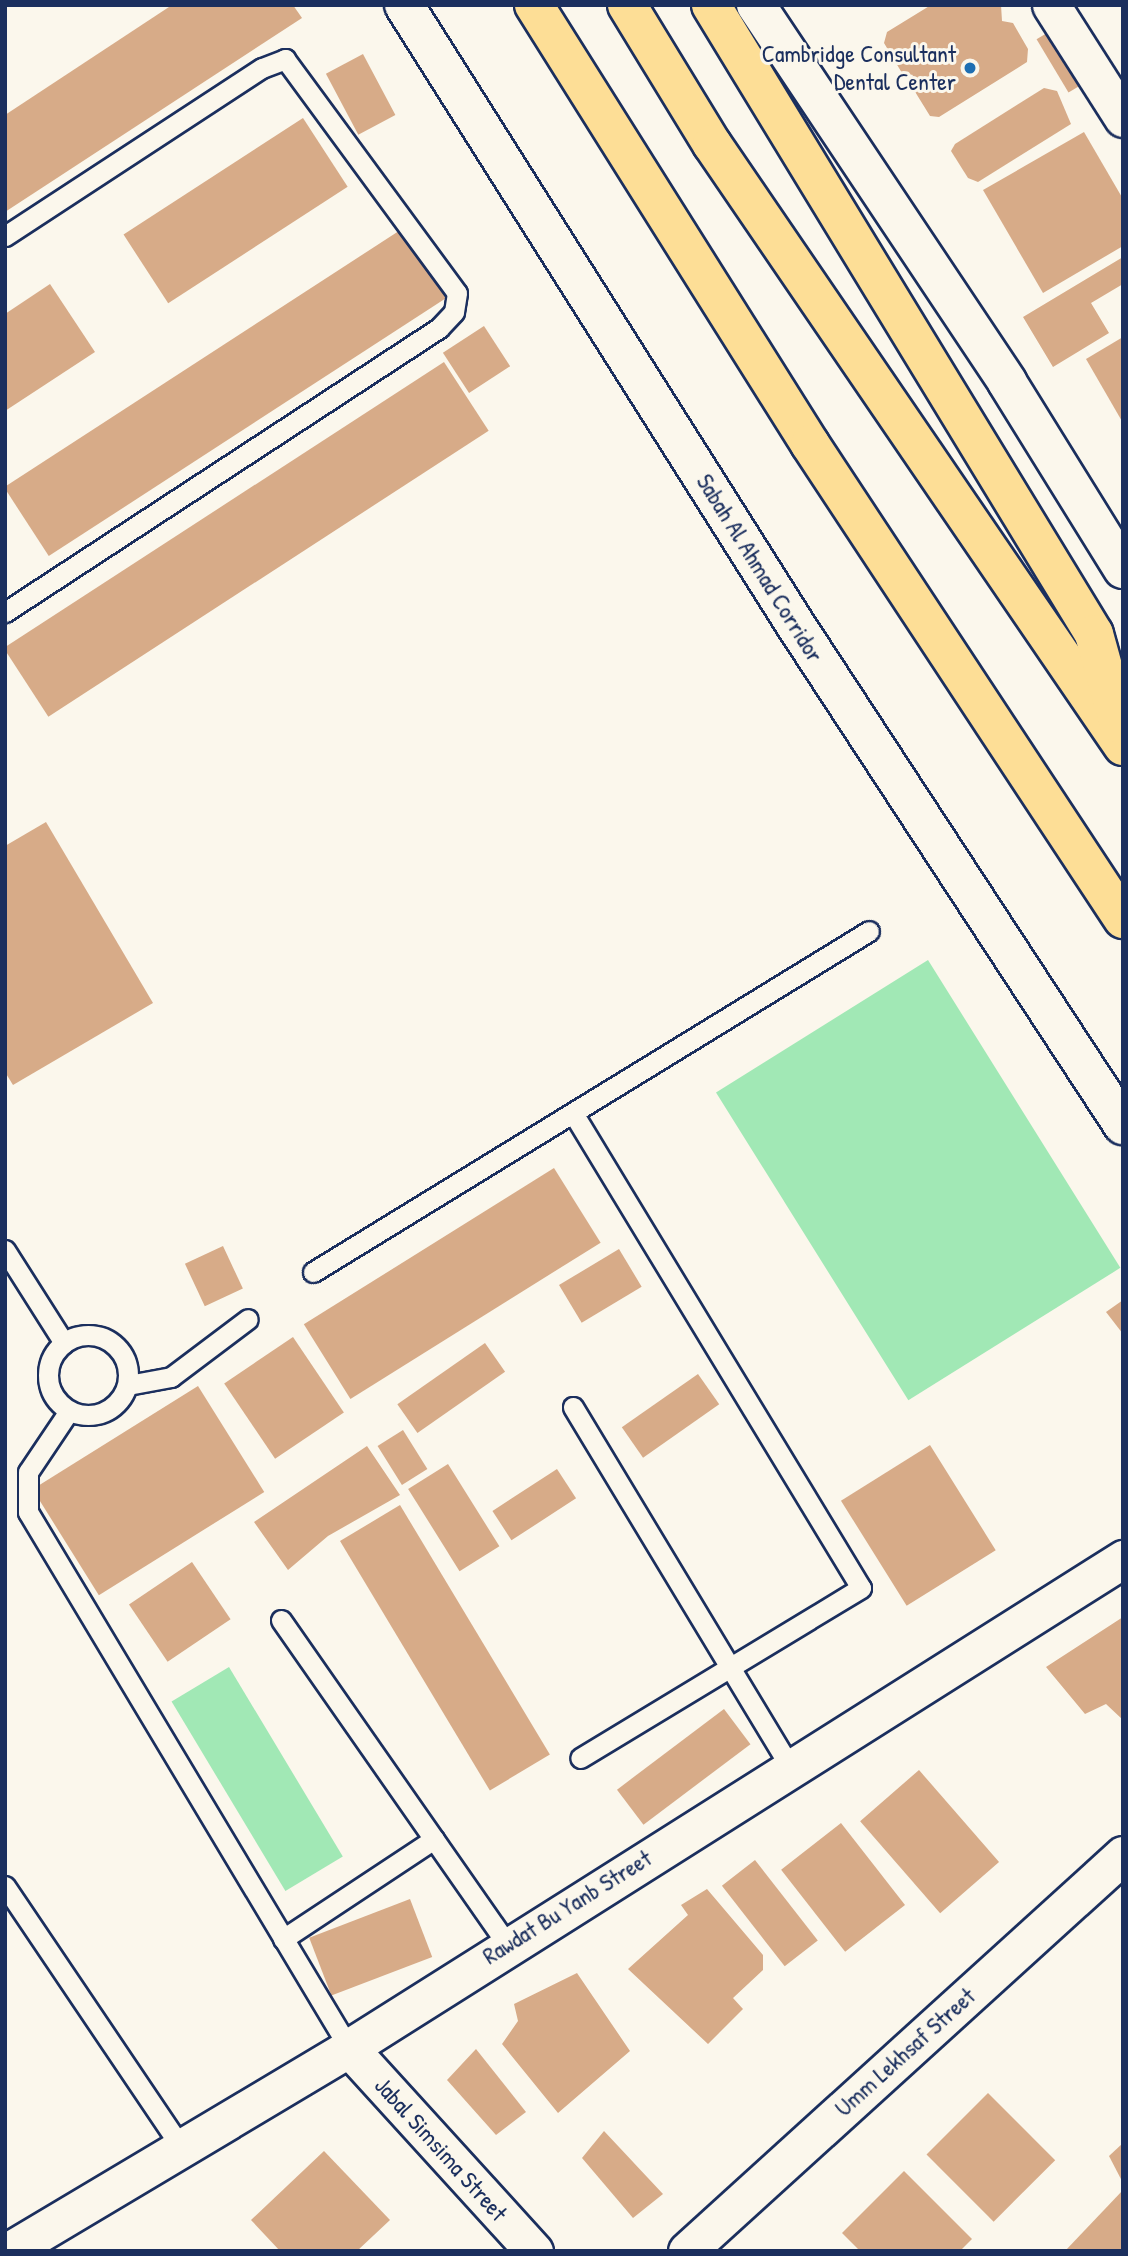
<!DOCTYPE html>
<html>
<head>
<meta charset="utf-8">
<style>
	body { margin:0 }
	#map { position:relative; width:1128px; height:2256px; overflow:hidden; background:#fbf7ec; font-family:"Patrick Hand",sans-serif }
	div>[style] { position:absolute }
	.green>* { inset:0; background:#a1e8b5; transform-origin:0 0 }
	.building>* { inset:0; background:#d7ab88; transform-origin:0 0 }
	.roads { filter:drop-shadow(2px 0 #1b2f5e) drop-shadow(-2px 0 #1b2f5e) drop-shadow(0 2px #1b2f5e) drop-shadow(0 -2px #1b2f5e) }
	.service>* { height:19px; margin:-9.5px; padding:0 9.5px; transform-origin:9.5px; border-radius:9.5px; background:#fbf7ec }
	.service>.ring { margin:-9.5px; padding:0; box-sizing:content-box; background:none; border:19px solid #fbf7ec; border-radius:50% }
	.minor>* { height:37px; margin:-18.5px; padding:0 18.5px; transform-origin:18.5px; border-radius:18.5px; background:#fbf7ec }
	.tertiary>* { height:38px; margin:-19px; padding:0 19px; transform-origin:19px; border-radius:19px; background:#fbf7ec }
	.trunk>* { height:38px; margin:-19px; padding:0 19px; transform-origin:19px; border-radius:19px; background:#fdde96 }
	.dots>* { width:19px; height:19px; translate:-50% -50%; box-sizing:border-box; border:4px solid #fbf7ec; border-radius:50% }
	span { translate:-50% -50%; white-space:nowrap; text-align:center; line-height:1.15; -webkit-text-stroke:6px #fbf7ec; paint-order:stroke }
	.poi-label { font-size:24px; color:#1b2f5e }
	.right { translate:-100% -50%; text-align:right }
	.street-label { font-size:24px; color:#1b2f5e }
	.frame { position:absolute; inset:0; border:7px solid #1b2f5e; pointer-events:none }
</style>
</head>
<body>
<div id="map">
	<div class="green">
		<i style="left:928px;top:960px;width:363px;height:250px;rotate:58deg"></i>
		<i style="left:229px;top:1667px;width:221px;height:67px;rotate:59deg"></i>
	</div>
	<div class="building">
		<i style="clip-path:polygon(172px 5px,293px 5px,302px 18px,5px 212px,5px 115px)"></i>
		<i style="clip-path:polygon(931px 5px,1001px 5px,1002px 21px,1013px 23px,1028px 49px,1027px 62px,939px 117px,930px 116px,909px 82px,913px 75px,902px 73px,884px 43px,887px 32px)"></i>
		<i style="left:1052px;top:30px;width:62px;height:18px;rotate:59deg"></i>
		<i style="left:363px;top:54px;width:69px;height:42px;rotate:62deg"></i>
		<i style="clip-path:polygon(1044px 88px,1057px 91px,1071px 124px,978px 182px,968px 178px,951px 151px,955px 144px)"></i>
		<i style="left:303px;top:118px;width:82px;height:214px;rotate:57deg"></i>
		<i style="clip-path:polygon(1084px 132px,1123px 199px,1123px 246px,1043px 293px,983px 190px)"></i>
		<i style="left:405px;top:227px;width:82px;height:478px;rotate:57deg"></i>
		<i style="clip-path:polygon(1123px 257px,1123px 284px,1091px 303px,1109px 333px,1053px 367px,1023px 317px)"></i>
		<i style="clip-path:polygon(50px 284px,95px 352px,5px 411px,5px 314px)"></i>
		<i style="left:484px;top:326px;width:48px;height:49px;rotate:57deg"></i>
		<i style="clip-path:polygon(1123px 337px,1123px 423px,1086px 359px)"></i>
		<i style="left:444px;top:362px;width:82px;height:525px;rotate:57deg"></i>
		<i style="clip-path:polygon(46px 822px,153px 1003px,13px 1085px,5px 1072px,5px 846px)"></i>
		<i style="left:554px;top:1168px;width:88px;height:295px;rotate:58deg"></i>
		<i style="left:223px;top:1246px;width:47px;height:42px;rotate:65deg"></i>
		<i style="left:619px;top:1249px;width:44px;height:70px;rotate:59deg"></i>
		<i style="clip-path:polygon(1123px 1300px,1123px 1334px,1106px 1312px)"></i>
		<i style="left:293px;top:1337px;width:91px;height:83px;rotate:56deg"></i>
		<i style="left:485px;top:1343px;width:35px;height:107px;rotate:55deg"></i>
		<i style="left:698px;top:1374px;width:37px;height:93px;rotate:55deg"></i>
		<i style="left:198px;top:1386px;width:125px;height:195px;rotate:58deg"></i>
		<i style="left:403px;top:1430px;width:46px;height:30px;rotate:58deg"></i>
		<i style="left:930px;top:1445px;width:124px;height:105px;rotate:58deg"></i>
		<i style="clip-path:polygon(367px 1446px,400px 1495px,328px 1536px,288px 1570px,254px 1522px)"></i>
		<i style="left:448px;top:1464px;width:97px;height:47px;rotate:58deg"></i>
		<i style="left:557px;top:1469px;width:35px;height:77px;rotate:57deg"></i>
		<i style="left:400px;top:1505px;width:291px;height:70px;rotate:59deg"></i>
		<i style="left:192px;top:1562px;width:69px;height:76px;rotate:56deg"></i>
		<i style="clip-path:polygon(1123px 1617px,1123px 1720px,1106px 1704px,1085px 1714px,1046px 1667px)"></i>
		<i style="left:724px;top:1709px;width:44px;height:134px;rotate:53deg"></i>
		<i style="left:919px;top:1770px;width:122px;height:78px;rotate:49deg"></i>
		<i style="left:841px;top:1823px;width:104px;height:76px;rotate:52deg"></i>
		<i style="left:755px;top:1860px;width:102px;height:42px;rotate:52deg"></i>
		<i style="clip-path:polygon(707px 1889px,763px 1955px,763px 1970px,733px 1998px,743px 2009px,708px 2044px,628px 1969px,688px 1915px,681px 1905px)"></i>
		<i style="left:410px;top:1899px;width:62px;height:108px;rotate:69deg"></i>
		<i style="clip-path:polygon(577px 1973px,630px 2051px,558px 2113px,502px 2044px,518px 2021px,514px 2004px)"></i>
		<i style="clip-path:polygon(476px 2049px,526px 2112px,496px 2135px,447px 2080px)"></i>
		<i style="left:988px;top:2093px;width:95px;height:87px;rotate:45deg"></i>
		<i style="clip-path:polygon(604px 2131px,663px 2194px,633px 2218px,582px 2158px)"></i>
		<i style="clip-path:polygon(1123px 2143px,1123px 2183px,1109px 2156px)"></i>
		<i style="clip-path:polygon(324px 2151px,390px 2220px,357px 2251px,280px 2251px,251px 2220px)"></i>
		<i style="clip-path:polygon(904px 2171px,972px 2239px,960px 2251px,860px 2251px,842px 2233px)"></i>
		<i style="clip-path:polygon(1123px 2190px,1123px 2251px,1065px 2251px)"></i>
	</div>
	<div class="roads">
		<div class="service">
			<i style="left:5px;top:236px;width:307px;rotate:-33.2deg"></i>
			<i style="left:262px;top:68px;width:25px;rotate:-21deg"></i>
			<i style="left:285px;top:59px;width:290px;rotate:53.7deg"></i>
			<i style="left:457px;top:293px;width:19px;rotate:99deg"></i>
			<i style="left:454px;top:312px;width:22px;rotate:133deg"></i>
			<i style="left:439px;top:328px;width:519px;rotate:146.8deg"></i>
			<i style="left:573px;top:1113px;width:555px;rotate:58.77deg"></i>
			<i style="left:861px;top:1588px;width:328px;rotate:148.8deg"></i>
			<i style="left:5px;top:1250px;width:110px;rotate:57.6deg"></i>
			<i style="left:313px;top:1272px;width:652px;rotate:-31.52deg"></i>
			<i class="ring" style="left:48px;top:1335px;width:61px;height:61px"></i>
			<i style="left:128px;top:1385px;width:44px;rotate:-10.5deg"></i>
			<i style="left:171px;top:1377px;width:96px;rotate:-37deg"></i>
			<i style="left:573px;top:1407px;width:420px;rotate:58.9deg"></i>
			<i style="left:69px;top:1411px;width:73px;rotate:123.9deg"></i>
			<i style="left:28px;top:1472px;width:40px;rotate:90deg"></i>
			<i style="left:28px;top:1512px;width:625px;rotate:59.08deg"></i>
			<i style="left:281px;top:1620px;width:395px;rotate:55.1deg"></i>
			<i style="left:5px;top:1886px;width:316px;rotate:56deg"></i>
			<i style="left:283px;top:1939px;width:181px;rotate:-33.5deg"></i>
		</div>
		<div class="minor">
			<i style="left:1051px;top:5px;width:134px;rotate:57.5deg"></i>
			<i style="left:349px;top:2048px;width:275px;rotate:47.7deg"></i>
			<i style="left:9px;top:2251px;width:396px;rotate:-30.8deg"></i>
			<i style="left:349px;top:2048px;width:916px;rotate:-32.28deg"></i>
			<i style="left:687px;top:2251px;width:589px;rotate:-42.25deg"></i>
		</div>
		<div class="tertiary">
			<i style="left:404px;top:5px;width:732px;rotate:57.72deg"></i>
			<i style="left:795px;top:624px;width:599px;rotate:56.79deg"></i>
			<i style="left:756px;top:5px;width:453px;rotate:56.3deg"></i>
			<i style="left:1007px;top:382px;width:220px;rotate:58.2deg"></i>
		</div>
		<div class="trunk">
			<i style="left:534px;top:5px;width:519px;rotate:57.84deg"></i>
			<i style="left:810px;top:444px;width:569px;rotate:56.62deg"></i>
			<i style="left:627px;top:5px;width:163px;rotate:58.6deg"></i>
			<i style="left:712px;top:144px;width:729px;rotate:55.68deg"></i>
			<i style="left:711px;top:5px;width:736px;rotate:58.66deg"></i>
			<i style="left:1094px;top:634px;width:93px;rotate:74.5deg"></i>
		</div>
	</div>
	<div class="dots">
		<i style="left:970px;top:68px;background:#1f6fb2"></i>
	</div>
	<div class="poi-label">
		<span class="right" style="left:956px;top:68px">Cambridge Consultant<br>Dental Center</span>
	</div>
	<div class="street-label">
		<span style="left:760px;top:568px;rotate:58deg">Sabah Al Ahmad Corridor</span>
		<span style="left:567px;top:1907px;rotate:-32deg">Rawdat Bu Yanb Street</span>
		<span style="left:905px;top:2052px;rotate:-42deg">Umm Lekhsaf Street</span>
		<span style="left:441px;top:2149px;rotate:48deg">Jabal Simsima Street</span>
	</div>
	<div class="frame"></div>
</div>
</body>
</html>
